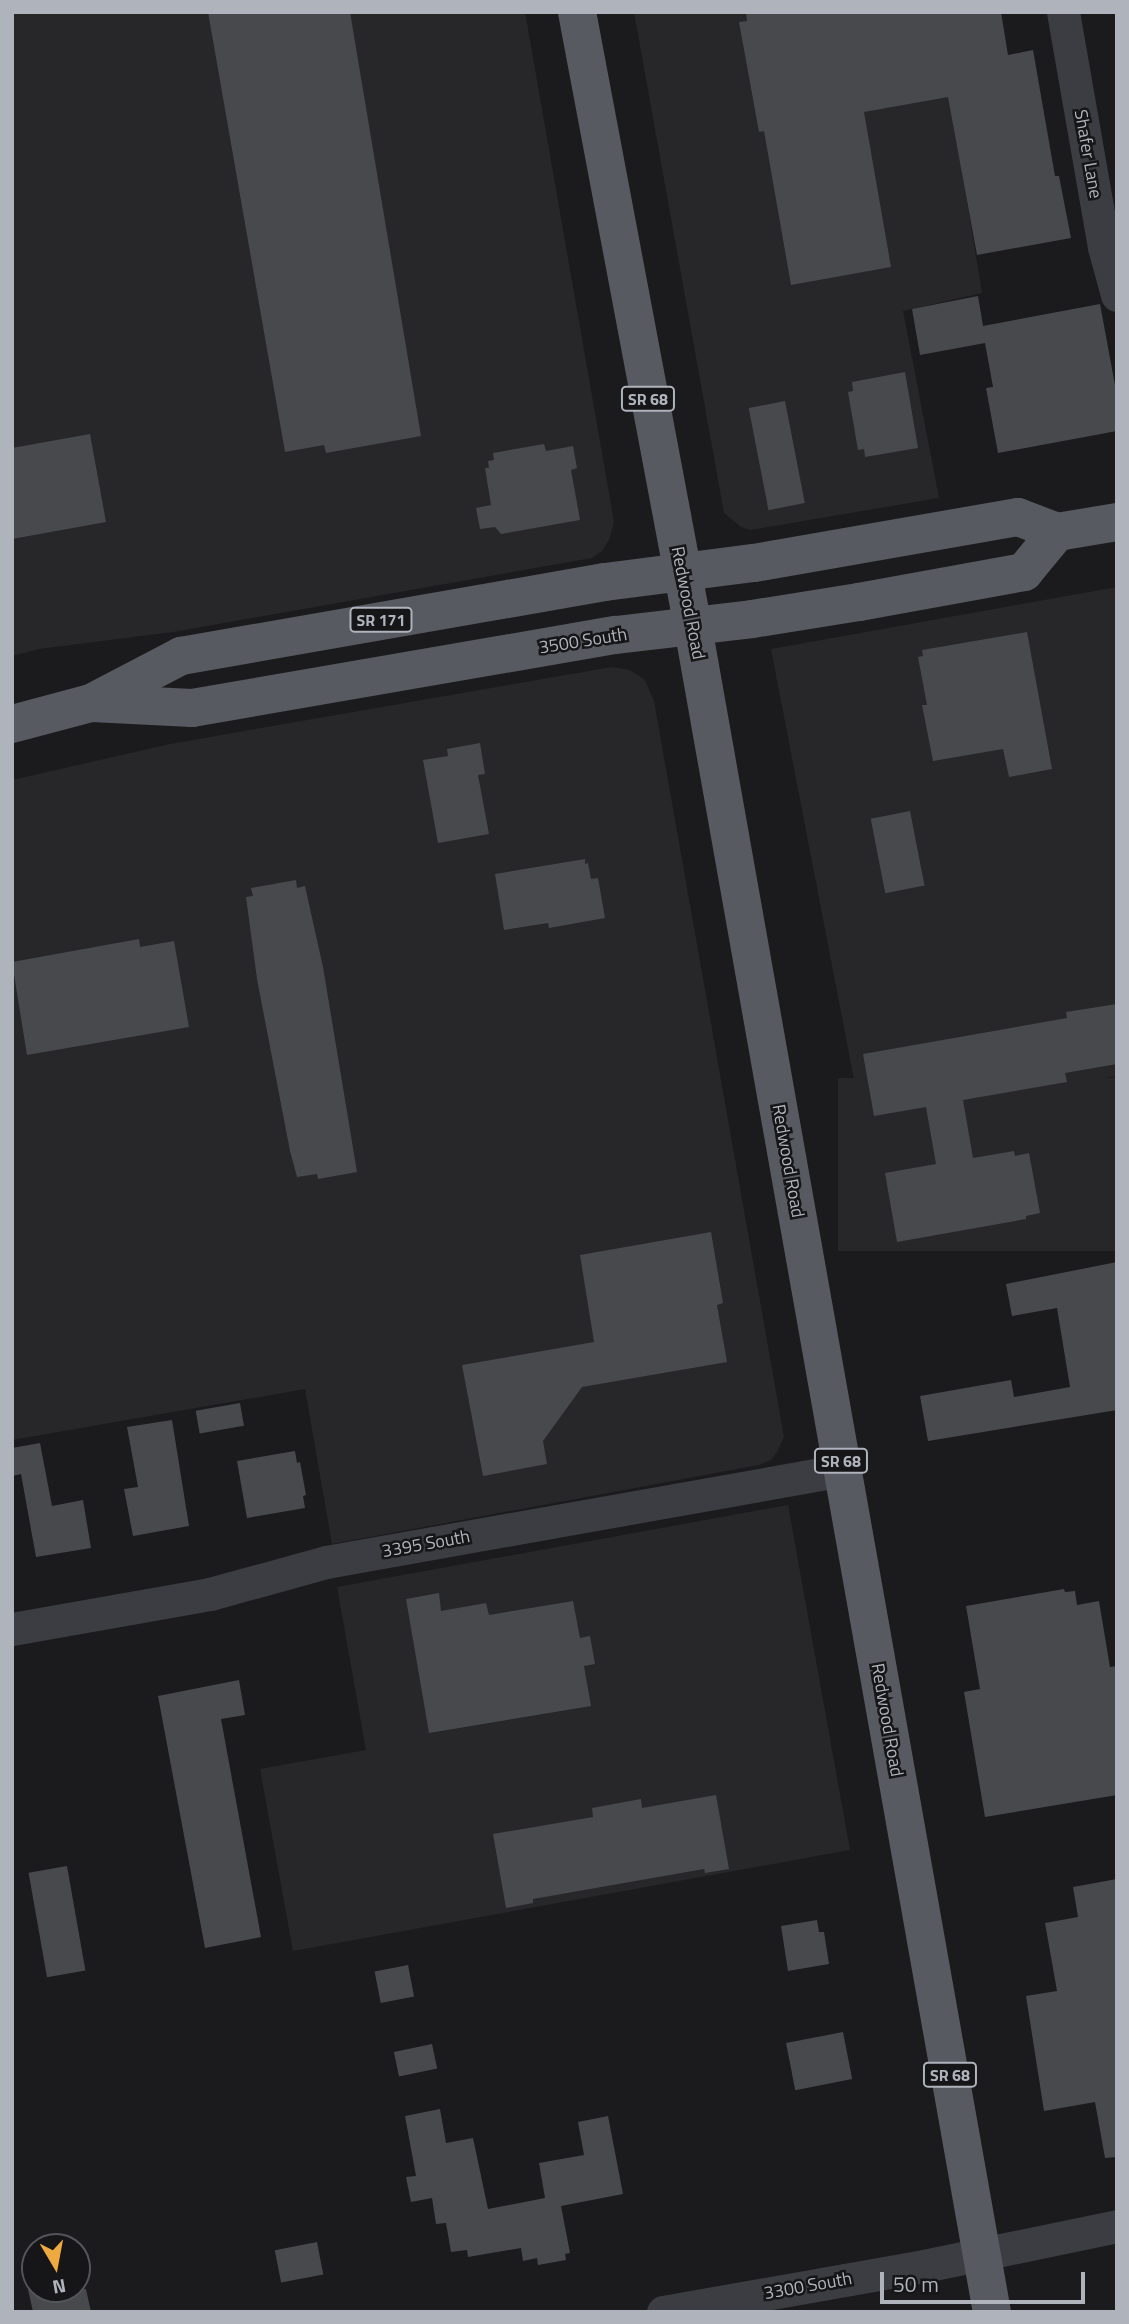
<!DOCTYPE html>
<html>
<head>
<meta charset="utf-8">
<style>
	body { margin:0 }
	#map { position:relative; width:1129px; height:2324px; overflow:hidden; background:#1b1b1d; font-family:"Titillium Web",sans-serif }
	div>[style] { position:absolute }
	.built>* { inset:0; background:#27272a; transform-origin:0 0 }
	.building>* { inset:0; background:#48494d; transform-origin:0 0 }
	.minor>* { height:33px; margin:-16.5px; padding:0 16.5px; transform-origin:16.5px; border-radius:16.5px; background:#3c3d42 }
	.primary>* { height:38px; margin:-19px; padding:0 19px; transform-origin:19px; border-radius:19px; background:#585a61 }
	span { translate:-50% -50%; white-space:nowrap; text-align:center; line-height:1.15; -webkit-text-stroke:5px #161618; paint-order:stroke }
	.shield-label span { padding:2px 5px; background:#161618; border:2px solid; border-radius:5px; -webkit-text-stroke-width:0 }
	.shield-label { font-size:16px; color:#aeb3bc; font-weight:700 }
	.street-label { font-size:18px; color:#aeb3bc }
	.frame { position:absolute; inset:0; border:14px solid #aeb3bc; pointer-events:none }
	.north { position:absolute; left:21px; top:2233px; width:70px; height:70px; box-sizing:border-box; background:#161618; border:2px solid #53555a; border-radius:50%; rotate:170deg; font-size:19px; font-weight:700; line-height:28px; text-align:center; color:#aeb3bc }
	.north::after { content:''; display:block; margin:auto; width:24px; height:32px; background:#efa941; clip-path:polygon(50% 0,100% 100%,50% 72%,0 100%) }
	.scale { position:absolute; left:880px; top:2272px; width:205px; height:32px; box-sizing:border-box; border:4px solid #aeb3bc; border-top:0; padding-left:9px; font-size:21px; line-height:24px; white-space:nowrap; color:#aeb3bc; -webkit-text-stroke:5px #161618; paint-order:stroke }
</style>
</head>
<body>
<div id="map">
	<div class="built">
		<i style="clip-path:polygon(12px 12px,525px 12px,614px 522px,610px 538px,602px 551px,592px 558px,173px 632px,39px 649px,12px 656px)"></i>
		<i style="clip-path:polygon(634px 12px,936px 12px,982px 293px,903px 311px,939px 498px,750px 530px,741px 527px,724px 513px)"></i>
		<i style="clip-path:polygon(1117px 587px,1117px 1076px,862px 1121px,771px 649px)"></i>
		<i style="clip-path:polygon(612px 667px,630px 670px,645px 680px,654px 701px,784px 1437px,777px 1452px,771px 1460px,759px 1465px,332px 1544px,305px 1389px,12px 1440px,12px 780px,170px 744px)"></i>
		<i style="left:1117px;top:1078px;width:173px;height:279px;rotate:90deg"></i>
		<i style="clip-path:polygon(788px 1505px,850px 1850px,293px 1951px,260px 1769px,366px 1750px,337px 1587px)"></i>
	</div>
	<div class="building">
		<i style="clip-path:polygon(208px 12px,350px 12px,421px 436px,326px 453px,324px 445px,285px 452px)"></i>
		<i style="clip-path:polygon(746px 12px,1001px 12px,1008px 55px,1033px 50px,1055px 176px,1059px 176px,1071px 238px,977px 255px,948px 97px,864px 112px,891px 267px,791px 285px,764px 131px,759px 132px,739px 22px,747px 21px)"></i>
		<i style="clip-path:polygon(978px 296px,983px 326px,1100px 304px,1117px 396px,1117px 431px,998px 453px,986px 388px,993px 387px,985px 343px,920px 355px,912px 309px)"></i>
		<i style="clip-path:polygon(905px 372px,918px 448px,865px 457px,864px 449px,858px 450px,848px 392px,853px 391px,852px 382px)"></i>
		<i style="left:785px;top:401px;width:104px;height:37px;rotate:79deg"></i>
		<i style="clip-path:polygon(90px 434px,106px 522px,12px 539px,12px 448px)"></i>
		<i style="clip-path:polygon(544px 444px,546px 451px,573px 446px,577px 468px,571px 470px,580px 520px,501px 534px,495px 527px,480px 529px,476px 508px,491px 505px,485px 468px,489px 468px,488px 461px,494px 460px,493px 453px)"></i>
		<i style="clip-path:polygon(1027px 632px,1052px 769px,1009px 777px,1003px 749px,933px 761px,922px 705px,927px 705px,918px 657px,923px 656px,922px 650px)"></i>
		<i style="clip-path:polygon(480px 743px,485px 774px,478px 775px,489px 834px,438px 843px,423px 760px,448px 756px,447px 749px)"></i>
		<i style="left:910px;top:811px;width:76px;height:40px;rotate:79deg"></i>
		<i style="clip-path:polygon(585px 859px,585px 864px,588px 863px,591px 879px,598px 878px,605px 918px,549px 928px,548px 923px,504px 930px,495px 874px)"></i>
		<i style="clip-path:polygon(296px 880px,297px 888px,305px 886px,323px 967px,357px 1172px,318px 1179px,317px 1174px,297px 1177px,290px 1151px,257px 979px,246px 897px,253px 896px,251px 888px)"></i>
		<i style="clip-path:polygon(139px 939px,140px 947px,174px 941px,189px 1027px,27px 1055px,12px 962px)"></i>
		<i style="clip-path:polygon(1117px 1004px,1117px 1064px,1065px 1073px,1067px 1082px,963px 1100px,973px 1158px,1014px 1151px,1015px 1156px,1029px 1153px,1040px 1213px,1026px 1216px,1026px 1219px,897px 1242px,885px 1173px,936px 1164px,926px 1107px,874px 1116px,863px 1054px,1067px 1018px,1066px 1012px)"></i>
		<i style="clip-path:polygon(711px 1232px,723px 1303px,717px 1305px,727px 1362px,582px 1387px,543px 1441px,547px 1464px,483px 1476px,462px 1365px,594px 1342px,580px 1255px)"></i>
		<i style="clip-path:polygon(1117px 1262px,1117px 1410px,928px 1441px,920px 1396px,1011px 1380px,1014px 1397px,1070px 1387px,1057px 1308px,1012px 1316px,1006px 1284px)"></i>
		<i style="left:240px;top:1403px;width:23px;height:45px;rotate:80deg"></i>
		<i style="clip-path:polygon(172px 1420px,189px 1526px,133px 1536px,124px 1489px,138px 1487px,127px 1427px)"></i>
		<i style="clip-path:polygon(40px 1443px,52px 1506px,83px 1500px,91px 1548px,36px 1557px,21px 1474px,12px 1476px,12px 1448px)"></i>
		<i style="clip-path:polygon(295px 1451px,297px 1463px,300px 1462px,306px 1495px,303px 1496px,305px 1508px,247px 1518px,237px 1461px)"></i>
		<i style="clip-path:polygon(1064px 1589px,1065px 1592px,1075px 1591px,1077px 1605px,1099px 1601px,1110px 1667px,1117px 1666px,1117px 1795px,985px 1817px,964px 1692px,980px 1689px,966px 1606px)"></i>
		<i style="clip-path:polygon(439px 1593px,441px 1611px,486px 1603px,489px 1615px,573px 1601px,580px 1638px,590px 1636px,595px 1664px,584px 1666px,591px 1706px,429px 1733px,406px 1599px)"></i>
		<i style="clip-path:polygon(239px 1680px,245px 1715px,221px 1719px,261px 1937px,205px 1948px,158px 1696px)"></i>
		<i style="clip-path:polygon(716px 1795px,729px 1869px,705px 1873px,704px 1869px,533px 1899px,533px 1903px,506px 1908px,493px 1834px,593px 1817px,592px 1808px,641px 1799px,642px 1808px)"></i>
		<i style="left:67px;top:1866px;width:106px;height:39px;rotate:80deg"></i>
		<i style="clip-path:polygon(1117px 1879px,1117px 2157px,1105px 2158px,1095px 2102px,1044px 2111px,1026px 1996px,1057px 1991px,1045px 1923px,1078px 1917px,1073px 1887px)"></i>
		<i style="clip-path:polygon(817px 1920px,819px 1932px,824px 1932px,829px 1964px,788px 1971px,781px 1926px)"></i>
		<i style="left:408px;top:1965px;width:32px;height:34px;rotate:79deg"></i>
		<i style="left:843px;top:2032px;width:48px;height:58px;rotate:79deg"></i>
		<i style="left:432px;top:2044px;width:25px;height:39px;rotate:78deg"></i>
		<i style="clip-path:polygon(440px 2109px,446px 2143px,473px 2138px,488px 2209px,545px 2198px,539px 2163px,584px 2155px,578px 2122px,608px 2116px,623px 2194px,561px 2206px,570px 2253px,565px 2254px,566px 2260px,538px 2265px,537px 2258px,523px 2261px,521px 2248px,468px 2257px,467px 2250px,451px 2252px,446px 2223px,436px 2224px,432px 2198px,411px 2202px,406px 2177px,416px 2176px,405px 2116px)"></i>
		<i style="left:317px;top:2242px;width:33px;height:43px;rotate:79deg"></i>
		<i style="clip-path:polygon(28px 2289px,86px 2289px,91px 2312px,33px 2312px)"></i>
	</div>
	<div class="minor">
		<i style="left:1063px;top:12px;width:239px;rotate:80.1deg"></i>
		<i style="left:1104px;top:247px;width:50px;rotate:74.8deg"></i>
		<i style="left:12px;top:1629px;width:201px;rotate:-10deg"></i>
		<i style="left:210px;top:1594px;width:120px;rotate:-15.4deg"></i>
		<i style="left:326px;top:1562px;width:525px;rotate:-10.09deg"></i>
		<i style="left:663px;top:2312px;width:265px;rotate:-10deg"></i>
		<i style="left:924px;top:2266px;width:197px;rotate:-11.7deg"></i>
	</div>
	<div class="primary">
		<i style="left:577px;top:12px;width:626px;rotate:79.32deg"></i>
		<i style="left:693px;top:627px;width:1711px;rotate:79.94deg"></i>
		<i style="left:92px;top:703px;width:100px;rotate:2.9deg"></i>
		<i style="left:192px;top:708px;width:430px;rotate:-9.8deg"></i>
		<i style="left:616px;top:635px;width:137px;rotate:-6.7deg"></i>
		<i style="left:752px;top:619px;width:108px;rotate:-9deg"></i>
		<i style="left:859px;top:602px;width:168px;rotate:-10.3deg"></i>
		<i style="left:1024px;top:572px;width:52px;rotate:-50.5deg"></i>
		<i style="left:12px;top:724px;width:82px;rotate:-14.9deg"></i>
		<i style="left:91px;top:703px;width:102px;rotate:-27.6deg"></i>
		<i style="left:181px;top:656px;width:430px;rotate:-9.9deg"></i>
		<i style="left:605px;top:582px;width:150px;rotate:-7.3deg"></i>
		<i style="left:754px;top:563px;width:268px;rotate:-9.9deg"></i>
		<i style="left:1018px;top:517px;width:42px;rotate:21deg"></i>
		<i style="left:1057px;top:532px;width:61px;rotate:-9.5deg"></i>
	</div>
	<div class="shield-label">
		<span style="left:648px;top:399px">SR 68</span>
		<span style="left:381px;top:620px">SR 171</span>
		<span style="left:841px;top:1461px">SR 68</span>
		<span style="left:950px;top:2075px">SR 68</span>
	</div>
	<div class="street-label">
		<span style="left:1088px;top:154px;rotate:80deg">Shafer Lane</span>
		<span style="left:688px;top:603px;rotate:79deg">Redwood Road</span>
		<span style="left:583px;top:641px;rotate:-9deg">3500 South</span>
		<span style="left:788px;top:1161px;rotate:80deg">Redwood Road</span>
		<span style="left:426px;top:1544px;rotate:-10deg">3395 South</span>
		<span style="left:887px;top:1720px;rotate:80deg">Redwood Road</span>
		<span style="left:808px;top:2286px;rotate:-10deg">3300 South</span>
	</div>
	<div class="frame"></div>
	<div class="north">N</div>
	<div class="scale">50 m</div>
</div>
</body>
</html>
